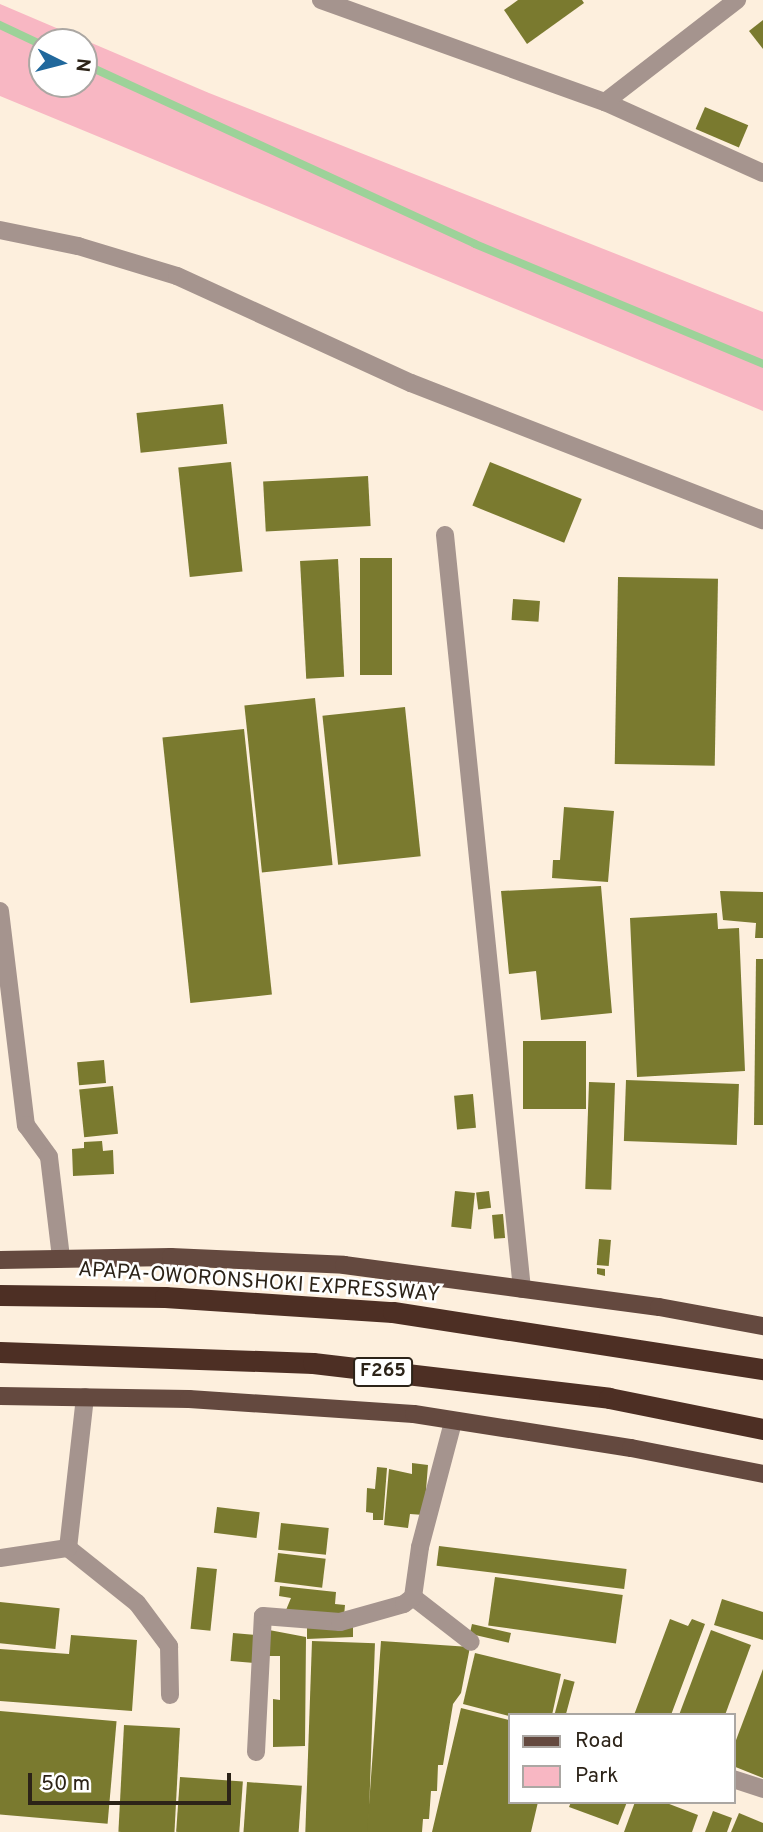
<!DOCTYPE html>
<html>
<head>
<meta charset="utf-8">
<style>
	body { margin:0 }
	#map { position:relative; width:763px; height:1832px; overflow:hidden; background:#fdefdd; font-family:Overpass,sans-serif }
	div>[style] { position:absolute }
	.green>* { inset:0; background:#f8b7c3 }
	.stream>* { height:8px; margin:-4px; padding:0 4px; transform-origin:4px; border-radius:4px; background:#9dd299 }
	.building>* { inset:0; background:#7a7a2f; transform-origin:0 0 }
	.minor>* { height:18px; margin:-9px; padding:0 9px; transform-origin:9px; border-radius:9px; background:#a5948e }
	.major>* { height:18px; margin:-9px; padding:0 9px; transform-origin:9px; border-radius:9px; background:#64493f }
	.highway>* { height:21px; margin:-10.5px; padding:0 10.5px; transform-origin:10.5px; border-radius:10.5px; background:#4d2f24 }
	span { translate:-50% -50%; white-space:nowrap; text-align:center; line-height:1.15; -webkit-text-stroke:5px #fff; paint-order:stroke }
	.shield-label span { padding:2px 5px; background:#fff; border:2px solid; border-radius:5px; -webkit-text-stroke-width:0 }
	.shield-label { font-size:19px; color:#2c2318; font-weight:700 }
	.street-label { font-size:21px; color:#2c2318 }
	.legend { position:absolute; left:508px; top:1713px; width:228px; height:91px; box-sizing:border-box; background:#fff; border:2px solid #aba7a3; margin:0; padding:9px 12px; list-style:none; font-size:21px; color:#2c2318 }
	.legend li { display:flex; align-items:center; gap:14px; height:35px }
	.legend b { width:35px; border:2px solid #aba7a3 }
	.north { position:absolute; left:28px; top:28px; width:70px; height:70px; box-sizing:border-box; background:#fff; border:2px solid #aba7a3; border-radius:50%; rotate:96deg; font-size:19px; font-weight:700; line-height:28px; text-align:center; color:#2c2318 }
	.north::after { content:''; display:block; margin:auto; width:24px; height:32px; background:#21689c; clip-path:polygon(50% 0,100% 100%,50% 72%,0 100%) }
	.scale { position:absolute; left:28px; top:1773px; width:203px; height:32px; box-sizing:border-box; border:4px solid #2c2318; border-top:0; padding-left:9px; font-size:21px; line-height:24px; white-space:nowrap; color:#2c2318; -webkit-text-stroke:5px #fff; paint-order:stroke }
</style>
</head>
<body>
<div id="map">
	<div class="green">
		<i style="clip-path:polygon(evenodd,0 4px,209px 93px,763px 312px,763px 411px,0 96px,0 4px,42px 42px,84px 42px,84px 84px,42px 84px,42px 42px)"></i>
	</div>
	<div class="stream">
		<i style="left:0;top:25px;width:47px;rotate:25.5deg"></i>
		<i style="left:84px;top:64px;width:430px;rotate:24.7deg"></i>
		<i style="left:475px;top:244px;width:312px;rotate:22.6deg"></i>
	</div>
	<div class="building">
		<i style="clip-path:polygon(518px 0,582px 0,584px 3px,527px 44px,504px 10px)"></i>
		<i style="clip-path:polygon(763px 20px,763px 49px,749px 31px)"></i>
		<i style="left:705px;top:107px;width:47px;height:24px;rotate:23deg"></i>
		<i style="left:223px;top:404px;width:40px;height:87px;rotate:84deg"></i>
		<i style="left:231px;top:462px;width:110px;height:53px;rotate:84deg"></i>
		<i style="left:490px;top:462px;width:99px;height:47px;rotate:22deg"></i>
		<i style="left:368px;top:476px;width:50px;height:105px;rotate:87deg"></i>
		<i style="left:360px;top:558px;width:32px;height:117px"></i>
		<i style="left:338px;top:559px;width:118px;height:38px;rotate:87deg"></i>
		<i style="left:618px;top:577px;width:100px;height:187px;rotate:1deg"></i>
		<i style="left:513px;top:599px;width:27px;height:21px;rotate:4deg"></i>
		<i style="left:315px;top:698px;width:168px;height:71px;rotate:84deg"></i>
		<i style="left:405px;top:707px;width:150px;height:83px;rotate:84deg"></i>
		<i style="left:244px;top:729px;width:267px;height:82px;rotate:84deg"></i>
		<i style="clip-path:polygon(564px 807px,614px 811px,608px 882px,552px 878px,553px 860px,560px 860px)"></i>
		<i style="clip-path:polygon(601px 886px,612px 1013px,541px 1020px,536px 971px,509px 974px,501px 891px)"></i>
		<i style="clip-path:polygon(720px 891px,763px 892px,763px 938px,755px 938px,756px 923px,723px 920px)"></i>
		<i style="clip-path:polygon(717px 913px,718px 929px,739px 928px,745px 1071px,637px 1077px,630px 918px)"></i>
		<i style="clip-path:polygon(756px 959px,763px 959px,763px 1125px,754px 1125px)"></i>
		<i style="left:523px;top:1041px;width:63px;height:68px"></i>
		<i style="left:104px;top:1060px;width:23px;height:27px;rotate:85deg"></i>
		<i style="left:626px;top:1080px;width:113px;height:61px;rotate:2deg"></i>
		<i style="left:589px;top:1082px;width:26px;height:107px;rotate:2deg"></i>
		<i style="left:113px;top:1086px;width:48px;height:34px;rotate:84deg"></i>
		<i style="left:473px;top:1094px;width:34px;height:19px;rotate:85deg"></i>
		<i style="clip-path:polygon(102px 1141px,103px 1151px,113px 1150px,114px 1174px,73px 1176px,72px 1149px,84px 1148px,84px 1142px)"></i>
		<i style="left:455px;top:1191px;width:20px;height:36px;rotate:6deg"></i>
		<i style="left:489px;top:1191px;width:17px;height:13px;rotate:83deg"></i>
		<i style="left:503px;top:1214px;width:24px;height:11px;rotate:85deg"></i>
		<i style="left:599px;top:1239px;width:12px;height:26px;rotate:5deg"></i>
		<i style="clip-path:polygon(597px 1268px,605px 1269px,605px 1276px,597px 1274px)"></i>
		<i style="clip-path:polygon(412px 1463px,428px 1465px,424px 1515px,410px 1514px,408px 1528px,384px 1525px,389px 1469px,412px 1474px)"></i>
		<i style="clip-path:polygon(377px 1467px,387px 1468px,383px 1520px,373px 1520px,373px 1513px,366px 1512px,367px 1488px,375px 1489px)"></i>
		<i style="left:217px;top:1507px;width:43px;height:26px;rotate:7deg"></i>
		<i style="left:281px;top:1523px;width:48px;height:27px;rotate:6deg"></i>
		<i style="left:439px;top:1546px;width:189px;height:20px;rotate:7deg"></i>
		<i style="left:278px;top:1553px;width:48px;height:29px;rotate:7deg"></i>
		<i style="left:197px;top:1567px;width:20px;height:62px;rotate:6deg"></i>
		<i style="left:495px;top:1577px;width:129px;height:49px;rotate:8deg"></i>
		<i style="clip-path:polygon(280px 1586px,336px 1592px,335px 1604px,345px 1605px,344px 1616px,286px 1610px,291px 1598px,279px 1596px)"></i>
		<i style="clip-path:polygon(722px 1599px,763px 1612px,763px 1640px,714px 1625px)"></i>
		<i style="left:0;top:1602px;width:60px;height:41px;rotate:6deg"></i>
		<i style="clip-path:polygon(670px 1619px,688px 1626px,692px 1619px,705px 1624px,671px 1715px,634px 1715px)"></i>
		<i style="left:472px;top:1624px;width:40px;height:10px;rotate:13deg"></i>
		<i style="clip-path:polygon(307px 1625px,353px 1625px,353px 1637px,307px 1639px)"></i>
		<i style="clip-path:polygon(269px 1630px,306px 1637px,305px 1746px,273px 1747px,273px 1699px,280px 1700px,280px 1656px,265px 1656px)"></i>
		<i style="clip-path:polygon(711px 1630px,751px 1645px,725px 1715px,679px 1715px)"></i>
		<i style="left:233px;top:1633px;width:24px;height:28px;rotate:5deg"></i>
		<i style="clip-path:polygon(71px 1635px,137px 1640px,132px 1711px,0 1701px,0 1649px,69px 1654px)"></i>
		<i style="left:312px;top:1641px;width:63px;height:191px;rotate:2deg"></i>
		<i style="clip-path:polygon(381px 1641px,470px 1647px,461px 1693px,453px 1704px,443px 1765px,438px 1765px,437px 1791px,431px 1791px,429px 1819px,423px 1819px,422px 1832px,367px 1832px)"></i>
		<i style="clip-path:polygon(475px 1653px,561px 1674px,552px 1715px,509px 1716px,463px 1704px)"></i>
		<i style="clip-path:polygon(763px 1669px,763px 1778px,733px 1766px,733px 1748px)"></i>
		<i style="left:564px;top:1679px;width:11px;height:37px;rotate:15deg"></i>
		<i style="clip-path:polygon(461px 1708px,509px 1720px,509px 1802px,538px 1802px,531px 1832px,432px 1832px)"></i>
		<i style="left:0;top:1711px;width:117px;height:103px;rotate:5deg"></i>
		<i style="left:124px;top:1725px;width:56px;height:107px;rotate:3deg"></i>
		<i style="left:180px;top:1777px;width:63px;height:55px;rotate:4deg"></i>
		<i style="left:247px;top:1782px;width:55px;height:50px;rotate:4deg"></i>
		<i style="clip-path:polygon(571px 1802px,627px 1802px,618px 1825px,569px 1807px)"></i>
		<i style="clip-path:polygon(635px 1802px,664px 1802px,698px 1815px,692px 1832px,624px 1832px)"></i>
		<i style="clip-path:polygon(713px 1811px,732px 1818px,727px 1832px,705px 1832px)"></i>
		<i style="clip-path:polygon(739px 1813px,763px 1823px,763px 1832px,731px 1832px)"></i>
	</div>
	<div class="minor">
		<i style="left:321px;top:0;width:302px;rotate:19.8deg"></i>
		<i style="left:605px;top:102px;width:173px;rotate:24.2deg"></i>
		<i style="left:605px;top:102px;width:167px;rotate:-37.7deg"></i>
		<i style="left:0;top:230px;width:80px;rotate:11.6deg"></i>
		<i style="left:78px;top:246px;width:103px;rotate:16.9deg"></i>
		<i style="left:177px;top:276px;width:257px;rotate:24.6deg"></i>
		<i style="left:411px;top:383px;width:378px;rotate:21.3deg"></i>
		<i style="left:445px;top:535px;width:758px;rotate:84.17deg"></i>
		<i style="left:0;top:911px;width:216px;rotate:83.1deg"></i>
		<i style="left:26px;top:1125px;width:39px;rotate:54deg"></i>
		<i style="left:49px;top:1157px;width:102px;rotate:83.2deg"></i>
		<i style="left:85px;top:1397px;width:152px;rotate:96.4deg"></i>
		<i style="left:68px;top:1548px;width:88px;rotate:38.6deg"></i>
		<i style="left:137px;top:1603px;width:54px;rotate:53.3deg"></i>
		<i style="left:169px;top:1646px;width:49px;rotate:88.8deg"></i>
		<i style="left:0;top:1558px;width:69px;rotate:-8.4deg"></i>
		<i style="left:413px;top:1597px;width:73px;rotate:37.8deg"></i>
		<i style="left:256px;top:1752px;width:136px;rotate:-87.1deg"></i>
		<i style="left:263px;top:1616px;width:77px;rotate:4.5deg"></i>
		<i style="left:340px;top:1622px;width:66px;rotate:-15.7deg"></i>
		<i style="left:404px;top:1604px;width:11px;rotate:-38deg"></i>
		<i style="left:413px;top:1597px;width:50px;rotate:-82deg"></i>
		<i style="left:420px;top:1547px;width:129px;rotate:-75.2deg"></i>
		<i style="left:733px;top:1779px;width:32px;rotate:18deg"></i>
	</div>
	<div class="major">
		<i style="left:0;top:1260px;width:171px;rotate:-1deg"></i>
		<i style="left:171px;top:1257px;width:173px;rotate:2.6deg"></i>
		<i style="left:344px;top:1265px;width:318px;rotate:7.6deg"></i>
		<i style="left:659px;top:1307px;width:106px;rotate:10.4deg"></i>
		<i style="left:0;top:1396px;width:189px;rotate:0.9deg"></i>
		<i style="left:189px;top:1399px;width:225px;rotate:3.8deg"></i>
		<i style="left:414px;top:1414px;width:220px;rotate:8.9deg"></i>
		<i style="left:631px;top:1448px;width:135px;rotate:11.1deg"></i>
	</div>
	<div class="highway">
		<i style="left:0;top:1295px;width:165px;rotate:0.7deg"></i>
		<i style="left:165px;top:1297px;width:228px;rotate:3.8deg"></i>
		<i style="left:393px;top:1312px;width:374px;rotate:8.8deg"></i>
		<i style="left:0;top:1352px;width:313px;rotate:2deg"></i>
		<i style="left:313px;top:1363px;width:298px;rotate:6.7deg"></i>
		<i style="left:609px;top:1398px;width:157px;rotate:11.4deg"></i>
	</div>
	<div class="shield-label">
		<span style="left:383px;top:1372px">F265</span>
	</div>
	<div class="street-label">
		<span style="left:259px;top:1283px;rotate:4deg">APAPA-OWORONSHOKI EXPRESSWAY</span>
	</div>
	<ul class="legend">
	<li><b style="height:9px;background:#64493f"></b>Road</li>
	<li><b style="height:19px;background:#f8b7c3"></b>Park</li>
	</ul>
	<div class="north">N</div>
	<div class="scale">50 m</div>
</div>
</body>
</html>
